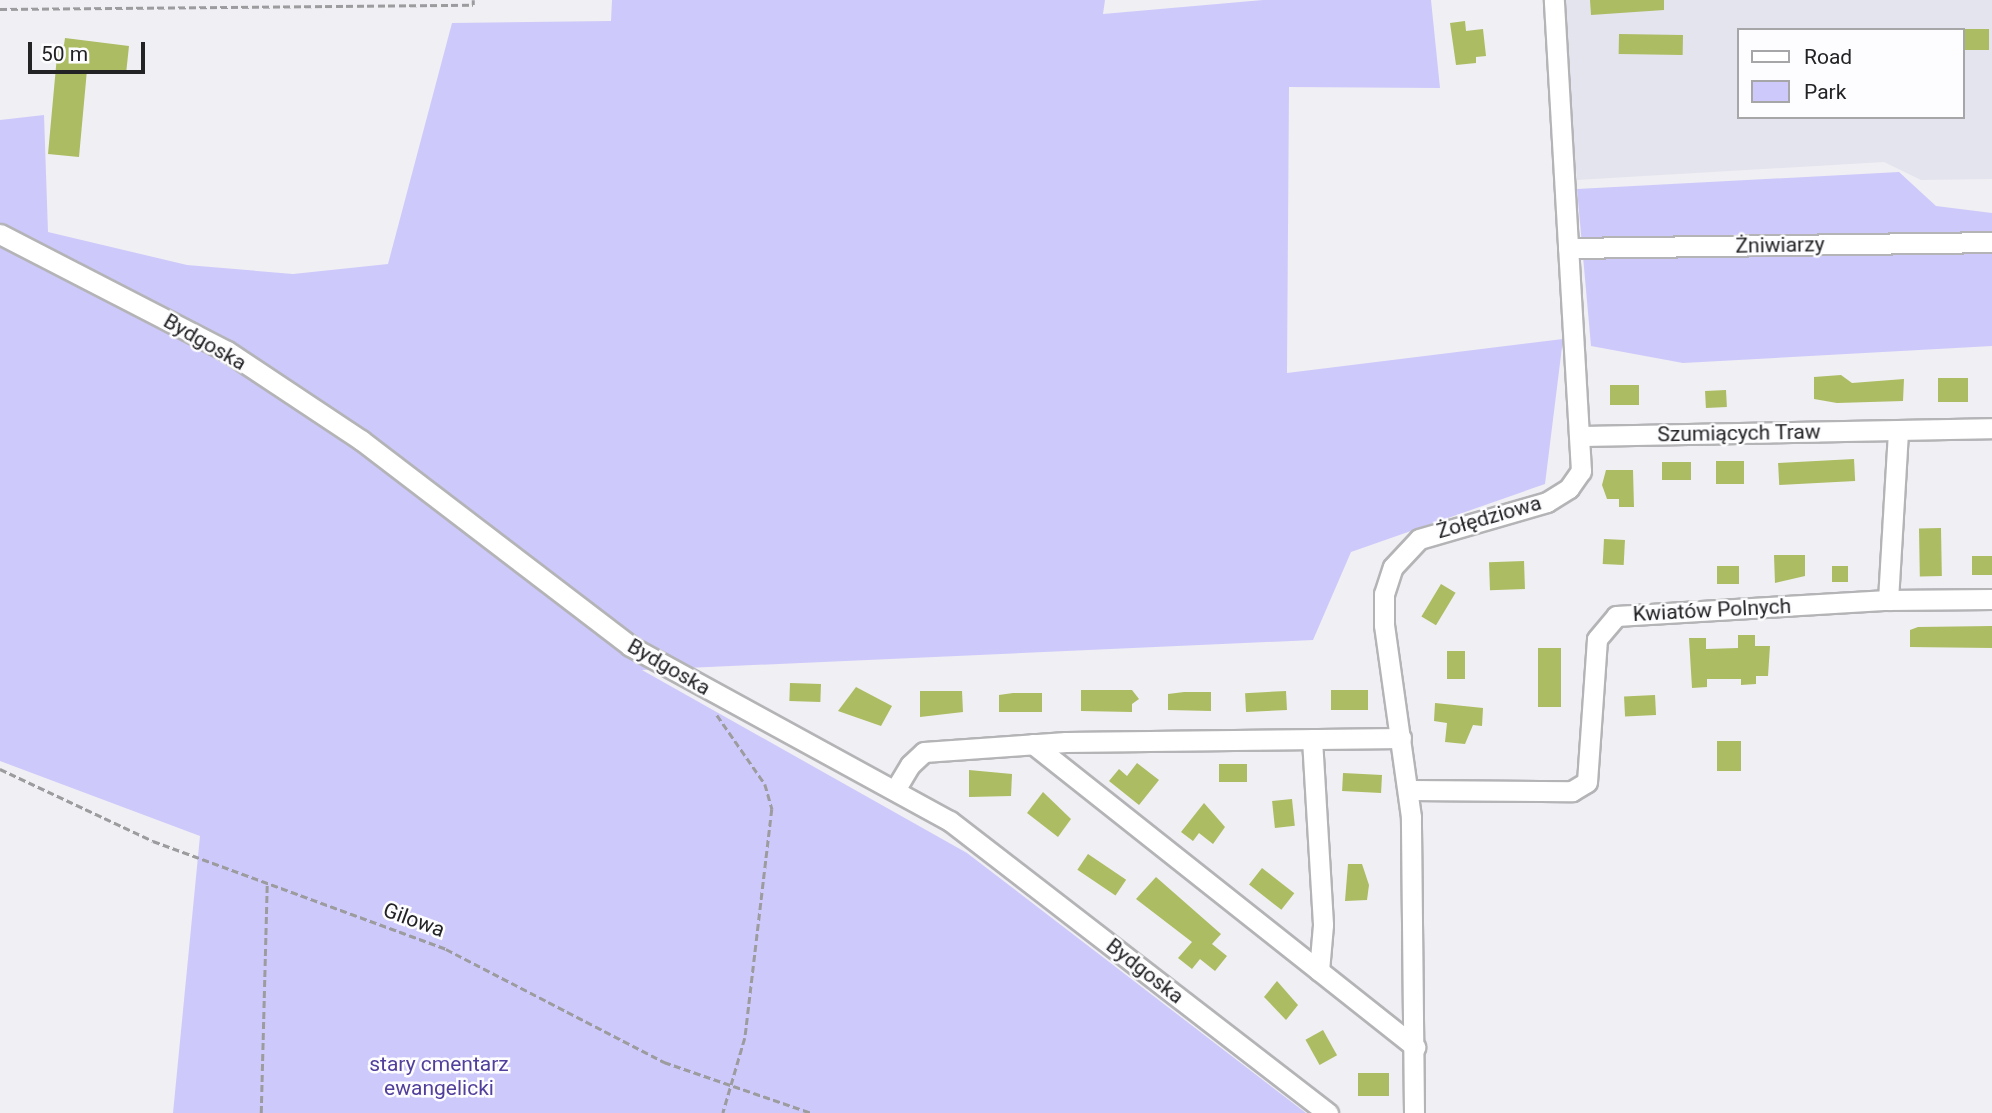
<!DOCTYPE html>
<html>
<head>
<meta charset="utf-8">
<style>
	body { margin:0 }
	#map { position:relative; width:1992px; height:1113px; overflow:hidden; background:#f0eff3; font-family:Roboto,sans-serif }
	div>[style] { position:absolute }
	.built>* { inset:0; background:#e4e4ef }
	.green>* { inset:0; background:#cdc9fb }
	.building>* { inset:0; background:#acbc62; transform-origin:0 0 }
	.path>* { height:2.5px; margin-top:-1.25px; transform-origin:0; background:repeating-linear-gradient(90deg,#9c9b9e 0 7px,transparent 0 10.5px) }
	.roads { filter:drop-shadow(2px 0 #b4b4b7) drop-shadow(-2px 0 #b4b4b7) drop-shadow(0 2px #b4b4b7) drop-shadow(0 -2px #b4b4b7) }
	.minor>* { height:19px; margin:-9.5px; padding:0 9.5px; transform-origin:9.5px; border-radius:9.5px; background:#fff }
	span { translate:-50% -50%; white-space:nowrap; text-align:center; line-height:1.15; -webkit-text-stroke:5px #fdfdff; paint-order:stroke }
	.street-label { font-size:21px; color:#232325 }
	.park-label { font-size:21px; color:#523e9b }
	.legend { position:absolute; left:1737px; top:28px; width:228px; height:91px; box-sizing:border-box; background:#fdfdff; border:2px solid #a6a6a8; margin:0; padding:9px 12px; list-style:none; font-size:21px; color:#232325 }
	.legend li { display:flex; align-items:center; gap:14px; height:35px }
	.legend b { width:35px; border:2px solid #a6a6a8 }
	.scale { position:absolute; left:28px; top:42px; width:117px; height:32px; box-sizing:border-box; border:4px solid #232325; border-top:0; padding-left:9px; font-size:21px; line-height:24px; white-space:nowrap; color:#232325; -webkit-text-stroke:5px #fdfdff; paint-order:stroke }
</style>
</head>
<body>
<div id="map">
	<div class="built">
		<i style="clip-path:polygon(evenodd,1562px 0,1992px 0,1992px 179px,1921px 180px,1884px 162px,1577px 180px,1562px 0,1738px 30px,1962px 30px,1962px 117px,1738px 117px,1738px 30px)"></i>
	</div>
	<div class="green">
		<i style="clip-path:polygon(612px 0,1105px 0,1103px 14px,1263px 0,1431px 0,1440px 88px,1289px 87px,1287px 373px,1563px 339px,1545px 484px,1351px 552px,1313px 640px,642px 670px,967px 853px,1306px 1113px,173px 1113px,200px 836px,0 761px,0 120px,44px 115px,48px 232px,187px 265px,293px 274px,388px 264px,452px 23px,611px 21px)"></i>
		<i style="clip-path:polygon(1899px 172px,1936px 206px,1992px 213px,1992px 346px,1683px 363px,1591px 346px,1577px 189px)"></i>
	</div>
	<div class="building">
		<i style="clip-path:polygon(1590px 0,1664px 0,1664px 10px,1591px 15px)"></i>
		<i style="clip-path:polygon(1465px 21px,1466px 31px,1483px 29px,1486px 56px,1476px 57px,1476px 63px,1456px 65px,1450px 23px)"></i>
		<i style="left:1962px;top:29px;width:27px;height:21px"></i>
		<i style="left:1619px;top:34px;width:64px;height:20px;rotate:1deg"></i>
		<i style="clip-path:polygon(65px 38px,129px 46px,126px 74px,87px 70px,79px 157px,48px 154px,58px 45px,64px 45px)"></i>
		<i style="clip-path:polygon(1841px 375px,1852px 383px,1904px 379px,1903px 401px,1837px 403px,1814px 399px,1814px 377px)"></i>
		<i style="left:1938px;top:378px;width:30px;height:24px"></i>
		<i style="left:1610px;top:385px;width:29px;height:20px"></i>
		<i style="left:1726px;top:390px;width:17px;height:21px;rotate:87deg"></i>
		<i style="left:1854px;top:459px;width:22px;height:76px;rotate:87deg"></i>
		<i style="left:1716px;top:461px;width:28px;height:23px"></i>
		<i style="left:1662px;top:462px;width:29px;height:18px"></i>
		<i style="clip-path:polygon(1606px 470px,1633px 470px,1634px 507px,1619px 507px,1619px 499px,1607px 499px,1602px 485px)"></i>
		<i style="left:1941px;top:528px;width:48px;height:22px;rotate:89deg"></i>
		<i style="left:1604px;top:539px;width:21px;height:25px;rotate:3deg"></i>
		<i style="clip-path:polygon(1774px 555px,1805px 555px,1805px 576px,1775px 583px)"></i>
		<i style="left:1972px;top:556px;width:20px;height:19px"></i>
		<i style="left:1524px;top:561px;width:28px;height:35px;rotate:88deg"></i>
		<i style="left:1717px;top:566px;width:22px;height:18px"></i>
		<i style="left:1832px;top:566px;width:16px;height:16px"></i>
		<i style="left:1441px;top:584px;width:17px;height:38px;rotate:31deg"></i>
		<i style="clip-path:polygon(1992px 626px,1992px 648px,1910px 647px,1910px 630px,1918px 627px)"></i>
		<i style="clip-path:polygon(1738px 635px,1755px 635px,1755px 646px,1770px 646px,1768px 676px,1756px 676px,1756px 684px,1741px 685px,1741px 679px,1707px 679px,1707px 687px,1692px 688px,1689px 638px,1706px 638px,1706px 649px,1738px 648px)"></i>
		<i style="left:1538px;top:648px;width:23px;height:59px"></i>
		<i style="left:1447px;top:651px;width:18px;height:28px"></i>
		<i style="left:790px;top:683px;width:31px;height:18px;rotate:2deg"></i>
		<i style="clip-path:polygon(856px 687px,892px 706px,881px 726px,838px 711px)"></i>
		<i style="clip-path:polygon(1081px 690px,1132px 690px,1139px 699px,1132px 704px,1132px 712px,1081px 711px)"></i>
		<i style="left:1368px;top:690px;width:20px;height:37px;rotate:90deg"></i>
		<i style="clip-path:polygon(920px 691px,962px 691px,963px 712px,920px 717px)"></i>
		<i style="left:1286px;top:691px;width:19px;height:41px;rotate:87deg"></i>
		<i style="clip-path:polygon(1184px 692px,1211px 692px,1211px 711px,1168px 710px,1168px 694px)"></i>
		<i style="clip-path:polygon(1013px 693px,1042px 693px,1042px 712px,999px 712px,999px 695px)"></i>
		<i style="left:1655px;top:695px;width:20px;height:31px;rotate:87deg"></i>
		<i style="clip-path:polygon(1435px 703px,1483px 708px,1482px 726px,1473px 725px,1465px 744px,1445px 742px,1447px 723px,1434px 721px)"></i>
		<i style="left:1717px;top:741px;width:24px;height:30px"></i>
		<i style="clip-path:polygon(1137px 763px,1159px 780px,1139px 805px,1109px 781px,1119px 769px,1127px 776px)"></i>
		<i style="left:1247px;top:764px;width:18px;height:28px;rotate:90deg"></i>
		<i style="clip-path:polygon(969px 770px,1012px 774px,1011px 796px,969px 797px)"></i>
		<i style="left:1382px;top:775px;width:18px;height:39px;rotate:93deg"></i>
		<i style="clip-path:polygon(1043px 792px,1071px 819px,1058px 837px,1027px 813px)"></i>
		<i style="left:1292px;top:799px;width:27px;height:20px;rotate:84deg"></i>
		<i style="clip-path:polygon(1204px 803px,1225px 827px,1213px 844px,1199px 833px,1193px 841px,1181px 832px)"></i>
		<i style="left:1088px;top:854px;width:46px;height:19px;rotate:34deg"></i>
		<i style="clip-path:polygon(1348px 864px,1362px 864px,1369px 885px,1367px 900px,1345px 901px)"></i>
		<i style="left:1262px;top:868px;width:41px;height:21px;rotate:38deg"></i>
		<i style="clip-path:polygon(1156px 877px,1221px 934px,1212px 944px,1227px 956px,1215px 971px,1200px 959px,1192px 969px,1178px 958px,1192px 942px,1136px 899px)"></i>
		<i style="clip-path:polygon(1277px 981px,1298px 1005px,1286px 1020px,1264px 997px)"></i>
		<i style="left:1323px;top:1030px;width:29px;height:20px;rotate:61deg"></i>
		<i style="left:1389px;top:1073px;width:23px;height:31px;rotate:90deg"></i>
	</div>
	<div class="path">
		<i style="left:0;top:9px;width:473px;rotate:-0.5deg"></i>
		<i style="left:473px;top:5px;width:5px;rotate:-90deg"></i>
		<i style="left:717px;top:715px;width:84px;rotate:55.2deg"></i>
		<i style="left:765px;top:784px;width:26px;rotate:74deg"></i>
		<i style="left:772px;top:809px;width:231px;rotate:96.7deg"></i>
		<i style="left:745px;top:1038px;width:78px;rotate:106.3deg"></i>
		<i style="left:0;top:769px;width:169px;rotate:25.2deg"></i>
		<i style="left:153px;top:841px;width:312px;rotate:20.2deg"></i>
		<i style="left:446px;top:949px;width:246px;rotate:27.4deg"></i>
		<i style="left:664px;top:1062px;width:156px;rotate:19.1deg"></i>
		<i style="left:261px;top:1113px;width:230px;rotate:-88.5deg"></i>
	</div>
	<div class="roads">
		<div class="minor">
			<i style="left:0;top:234px;width:255px;rotate:27.3deg"></i>
			<i style="left:227px;top:351px;width:161px;rotate:33.6deg"></i>
			<i style="left:361px;top:440px;width:339px;rotate:37.4deg"></i>
			<i style="left:630px;top:646px;width:365px;rotate:28.7deg"></i>
			<i style="left:950px;top:821px;width:478px;rotate:37.7deg"></i>
			<i style="left:1568px;top:248px;width:424px;rotate:-0.8deg"></i>
			<i style="left:1579px;top:436px;width:413px;rotate:-1.1deg"></i>
			<i style="left:1888px;top:600px;width:170px;rotate:-86.6deg"></i>
			<i style="left:1312px;top:739px;width:186px;rotate:86.6deg"></i>
			<i style="left:1323px;top:925px;width:46px;rotate:95deg"></i>
			<i style="left:1033px;top:744px;width:488px;rotate:38.4deg"></i>
			<i style="left:895px;top:790px;width:29px;rotate:-59deg"></i>
			<i style="left:910px;top:765px;width:19px;rotate:-43deg"></i>
			<i style="left:924px;top:752px;width:142px;rotate:-4deg"></i>
			<i style="left:1066px;top:742px;width:335px;rotate:-0.7deg"></i>
			<i style="left:1410px;top:790px;width:162px;rotate:0.4deg"></i>
			<i style="left:1572px;top:791px;width:17px;rotate:-31deg"></i>
			<i style="left:1587px;top:782px;width:143px;rotate:-86deg"></i>
			<i style="left:1597px;top:639px;width:30px;rotate:-50deg"></i>
			<i style="left:1616px;top:616px;width:272px;rotate:-3.4deg"></i>
			<i style="left:1888px;top:600px;width:104px;rotate:-0.6deg"></i>
			<i style="left:1414px;top:1113px;width:296px;rotate:-90.6deg"></i>
			<i style="left:1411px;top:817px;width:194px;rotate:-98deg"></i>
			<i style="left:1384px;top:625px;width:31px;rotate:-90deg"></i>
			<i style="left:1384px;top:594px;width:28px;rotate:-72deg"></i>
			<i style="left:1393px;top:567px;width:38px;rotate:-47deg"></i>
			<i style="left:1419px;top:539px;width:133px;rotate:-16.1deg"></i>
			<i style="left:1547px;top:502px;width:26px;rotate:-32deg"></i>
			<i style="left:1569px;top:488px;width:21px;rotate:-55deg"></i>
			<i style="left:1581px;top:471px;width:472px;rotate:-93.3deg"></i>
		</div>
	</div>
	<div class="street-label">
		<span style="left:1780px;top:245px;rotate:-1deg">Żniwiarzy</span>
		<span style="left:205px;top:342px;rotate:30deg">Bydgoska</span>
		<span style="left:1739px;top:433px;rotate:-1deg">Szumiących Traw</span>
		<span style="left:1489px;top:517px;rotate:-16deg">Żołędziowa</span>
		<span style="left:1712px;top:610px;rotate:-3deg">Kwiatów Polnych</span>
		<span style="left:669px;top:667px;rotate:30deg">Bydgoska</span>
		<span style="left:414px;top:920px;rotate:20deg">Gilowa</span>
		<span style="left:1145px;top:971px;rotate:38deg">Bydgoska</span>
	</div>
	<div class="park-label">
		<span style="left:439px;top:1076px">stary cmentarz<br>ewangelicki</span>
	</div>
	<ul class="legend">
	<li><b style="height:9px;background:#fff"></b>Road</li>
	<li><b style="height:19px;background:#cdc9fb"></b>Park</li>
	</ul>
	<div class="scale">50 m</div>
</div>
</body>
</html>
